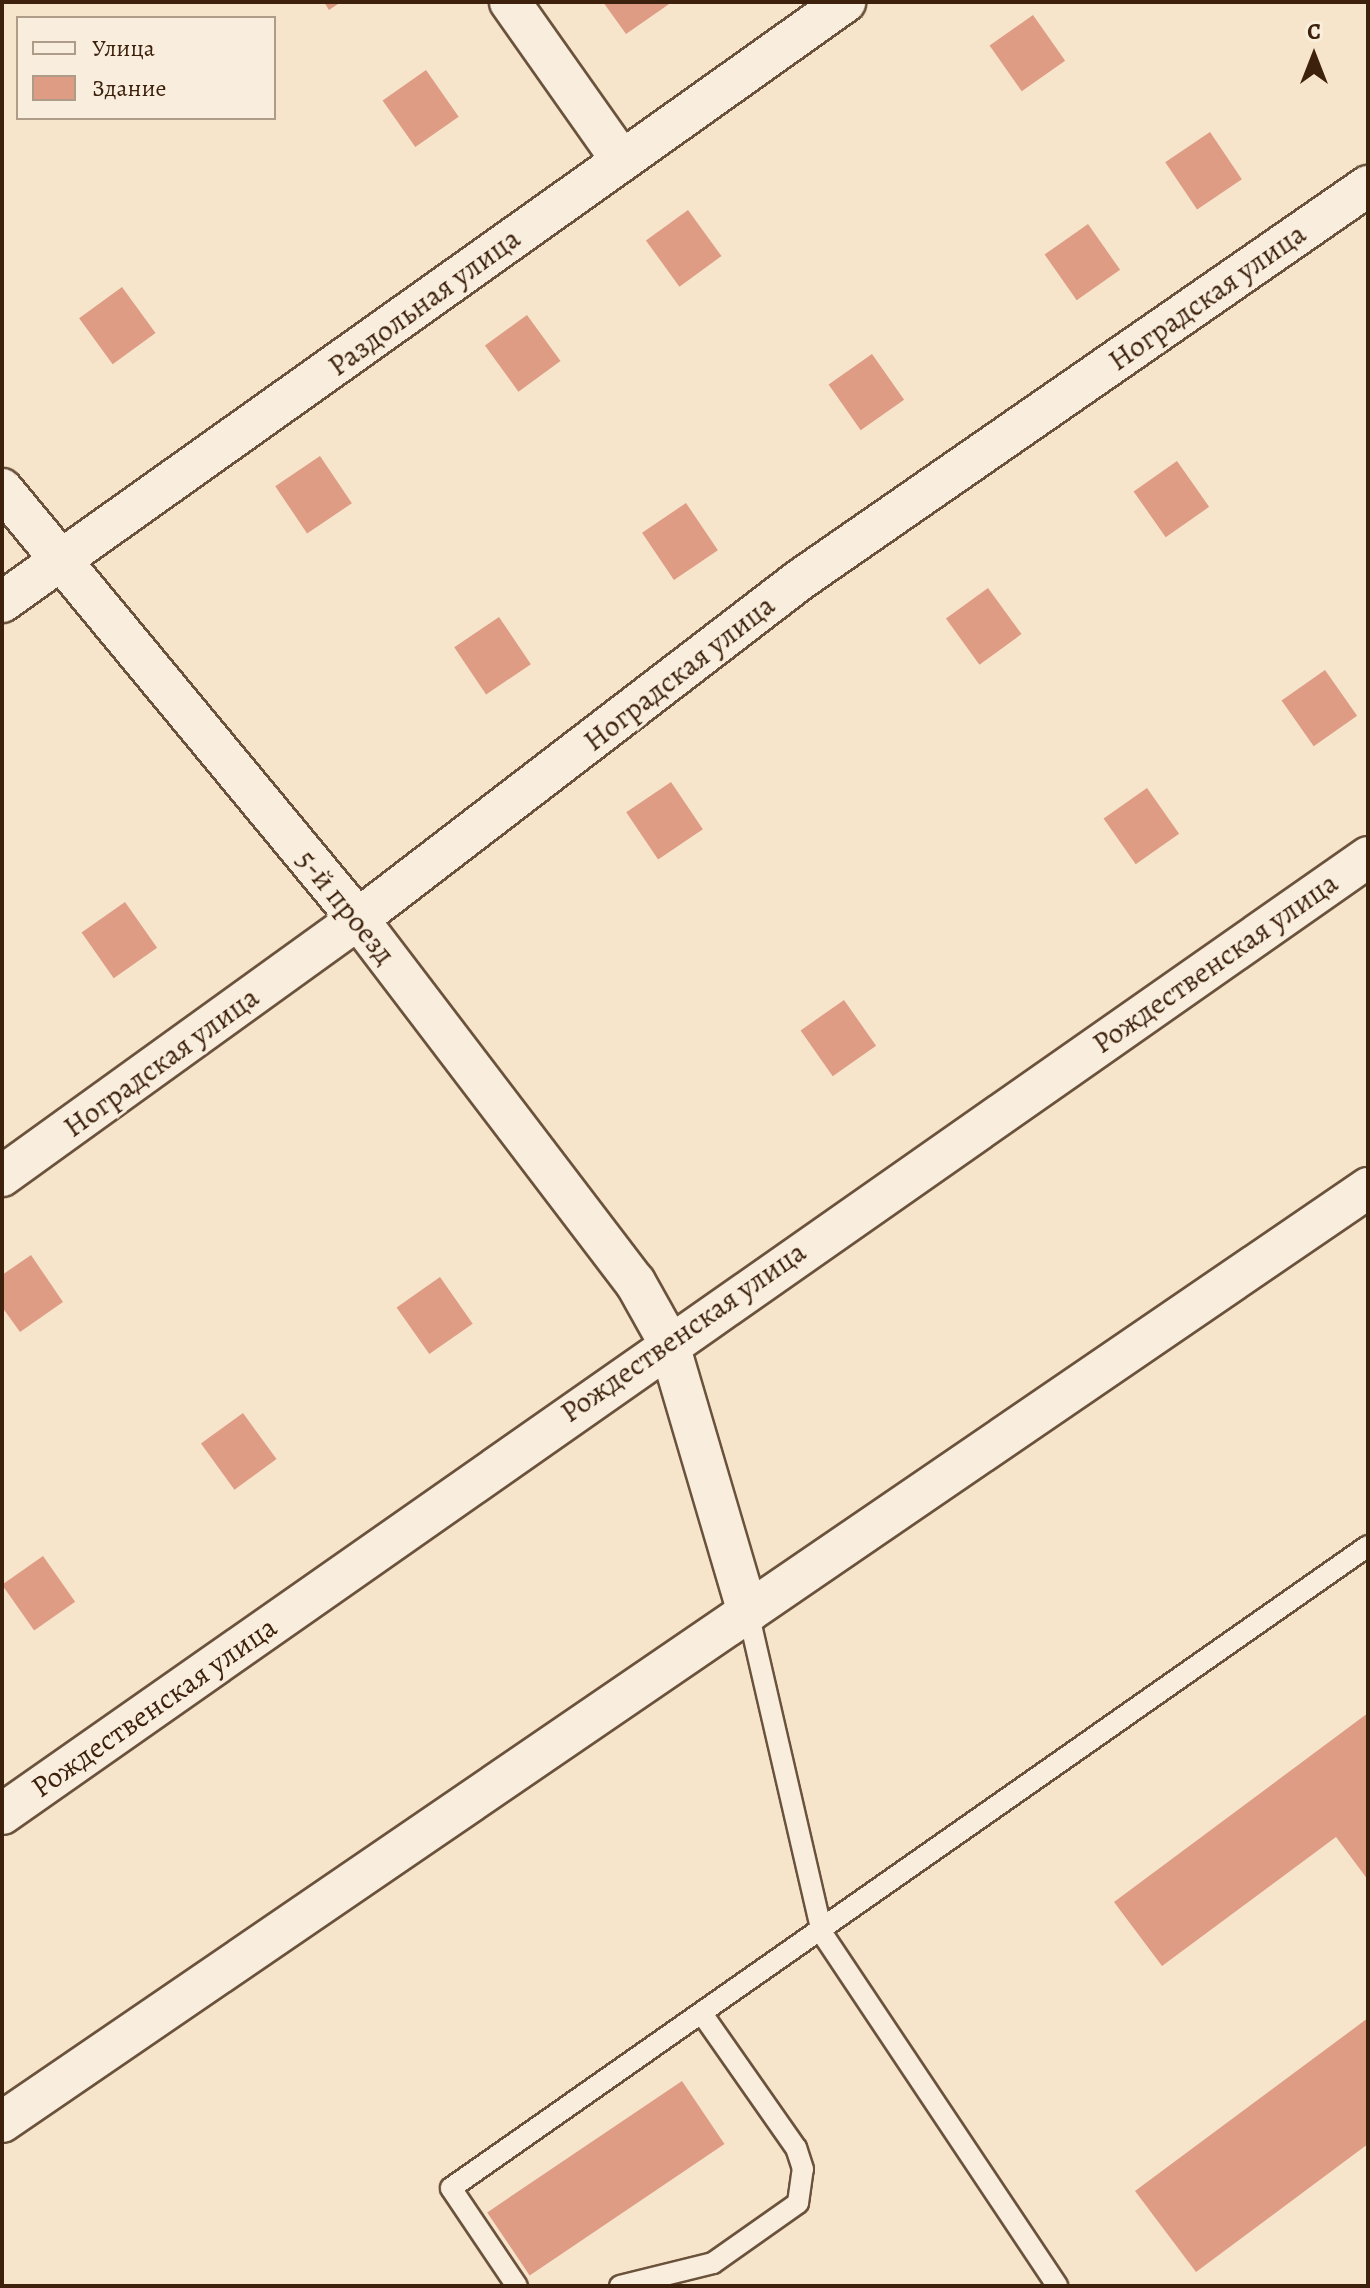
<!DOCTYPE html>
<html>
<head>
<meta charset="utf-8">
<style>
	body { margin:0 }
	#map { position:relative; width:1370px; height:2288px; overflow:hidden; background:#f6e5cb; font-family:Alegreya,serif }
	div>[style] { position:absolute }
	.building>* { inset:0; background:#df9c85; transform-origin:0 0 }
	.roads { filter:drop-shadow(2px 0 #6b523c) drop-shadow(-2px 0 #6b523c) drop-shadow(0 2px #6b523c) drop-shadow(0 -2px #6b523c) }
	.service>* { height:20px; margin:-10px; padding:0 10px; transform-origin:10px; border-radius:10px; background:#f9eedd }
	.minor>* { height:40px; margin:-20px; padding:0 20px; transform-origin:20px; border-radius:20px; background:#f9eedd }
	span { translate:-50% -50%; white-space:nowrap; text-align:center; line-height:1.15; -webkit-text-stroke:6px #f9eedd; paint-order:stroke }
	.street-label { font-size:30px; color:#3d210c }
	.frame { position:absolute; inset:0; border:4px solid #3d210c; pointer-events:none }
	.legend { position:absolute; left:16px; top:16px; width:260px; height:104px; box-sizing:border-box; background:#f9eedd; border:2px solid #ae9c89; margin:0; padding:10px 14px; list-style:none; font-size:24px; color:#3d210c }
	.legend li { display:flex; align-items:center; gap:16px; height:40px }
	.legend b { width:40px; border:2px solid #ae9c89 }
	.north { position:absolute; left:1274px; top:16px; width:80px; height:80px; -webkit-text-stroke:6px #f9eedd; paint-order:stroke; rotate:0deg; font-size:22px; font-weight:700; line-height:32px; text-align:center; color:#3d210c }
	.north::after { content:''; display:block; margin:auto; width:28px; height:36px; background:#3d210c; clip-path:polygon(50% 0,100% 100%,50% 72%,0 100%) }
</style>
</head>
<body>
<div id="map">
	<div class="building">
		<i style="clip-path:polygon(324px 2px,341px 2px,329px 10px)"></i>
		<i style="clip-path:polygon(603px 2px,672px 2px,626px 34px)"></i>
		<i style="left:1033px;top:15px;width:56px;height:53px;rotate:55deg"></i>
		<i style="left:426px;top:70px;width:57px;height:53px;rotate:55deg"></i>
		<i style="left:1210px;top:132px;width:57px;height:54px;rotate:56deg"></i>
		<i style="left:688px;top:210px;width:57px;height:52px;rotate:54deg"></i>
		<i style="left:1088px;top:224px;width:56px;height:53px;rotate:55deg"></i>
		<i style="left:122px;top:287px;width:57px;height:53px;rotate:54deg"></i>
		<i style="left:527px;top:315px;width:57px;height:52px;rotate:54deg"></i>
		<i style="left:872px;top:354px;width:56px;height:53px;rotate:55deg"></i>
		<i style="left:320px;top:456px;width:57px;height:54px;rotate:56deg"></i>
		<i style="left:1177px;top:461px;width:56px;height:53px;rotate:55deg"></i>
		<i style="left:686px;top:503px;width:57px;height:53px;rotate:56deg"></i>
		<i style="left:988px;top:588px;width:57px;height:52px;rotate:54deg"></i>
		<i style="left:499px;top:617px;width:57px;height:54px;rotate:56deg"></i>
		<i style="left:1325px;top:670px;width:56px;height:53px;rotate:55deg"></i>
		<i style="left:671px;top:782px;width:57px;height:54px;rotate:56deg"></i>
		<i style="left:1147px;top:788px;width:56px;height:53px;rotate:55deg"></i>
		<i style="left:125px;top:902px;width:56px;height:53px;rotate:55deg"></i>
		<i style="left:844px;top:1000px;width:56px;height:53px;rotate:55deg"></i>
		<i style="clip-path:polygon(31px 1255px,63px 1302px,20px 1332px,2px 1307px,2px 1275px)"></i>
		<i style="left:440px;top:1277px;width:57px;height:53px;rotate:55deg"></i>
		<i style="left:243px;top:1413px;width:57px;height:52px;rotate:54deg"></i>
		<i style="left:43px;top:1556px;width:56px;height:50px;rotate:55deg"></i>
		<i style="clip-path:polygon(1368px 1713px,1368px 1880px,1336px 1837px,1162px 1966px,1114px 1902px)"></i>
		<i style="clip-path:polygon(1368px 2018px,1368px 2144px,1196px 2272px,1135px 2191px)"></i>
		<i style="left:682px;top:2081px;width:76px;height:235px;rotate:56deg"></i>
	</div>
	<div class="roads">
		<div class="service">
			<i style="left:748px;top:1612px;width:329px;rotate:77deg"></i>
			<i style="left:822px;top:1933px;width:424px;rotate:56.3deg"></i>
			<i style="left:517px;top:2286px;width:118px;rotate:-124deg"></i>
			<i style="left:451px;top:2188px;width:1119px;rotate:-35deg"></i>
			<i style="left:620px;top:2286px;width:96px;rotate:-13.9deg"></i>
			<i style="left:713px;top:2263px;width:104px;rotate:-35.2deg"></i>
			<i style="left:798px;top:2203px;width:34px;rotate:-82deg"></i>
			<i style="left:803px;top:2169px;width:22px;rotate:-108deg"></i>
			<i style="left:796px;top:2148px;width:162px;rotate:-125deg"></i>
		</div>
		<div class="minor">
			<i style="left:510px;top:2px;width:194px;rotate:54.8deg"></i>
			<i style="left:2px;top:489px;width:558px;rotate:50.38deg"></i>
			<i style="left:358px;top:919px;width:457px;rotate:52.7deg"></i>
			<i style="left:635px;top:1282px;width:68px;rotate:60.8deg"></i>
			<i style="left:668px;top:1341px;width:283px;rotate:73.6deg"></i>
			<i style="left:2px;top:602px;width:1035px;rotate:-35.44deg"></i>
			<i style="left:2px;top:1176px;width:439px;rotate:-35.8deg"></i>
			<i style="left:358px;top:919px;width:558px;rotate:-37.51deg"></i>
			<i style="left:801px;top:579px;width:690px;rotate:-34.73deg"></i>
			<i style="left:2px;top:1814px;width:1668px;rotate:-35.01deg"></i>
			<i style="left:2px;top:2122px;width:1655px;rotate:-34.36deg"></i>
		</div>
	</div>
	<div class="street-label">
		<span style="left:1207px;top:297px;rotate:-35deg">Ноградская улица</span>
		<span style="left:424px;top:302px;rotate:-36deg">Раздольная улица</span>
		<span style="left:679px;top:673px;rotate:-38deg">Ноградская улица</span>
		<span style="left:346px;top:907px;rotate:51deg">5-й проезд</span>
		<span style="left:1215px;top:963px;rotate:-35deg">Рождественская улица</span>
		<span style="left:161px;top:1062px;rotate:-36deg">Ноградская улица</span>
		<span style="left:683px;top:1332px;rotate:-35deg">Рождественская улица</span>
		<span style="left:154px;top:1707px;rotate:-35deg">Рождественская улица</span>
	</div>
	<div class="frame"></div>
	<ul class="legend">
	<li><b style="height:10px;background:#f9eedd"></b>Улица</li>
	<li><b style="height:22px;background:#df9c85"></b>Здание</li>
	</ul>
	<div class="north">С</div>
</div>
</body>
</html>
